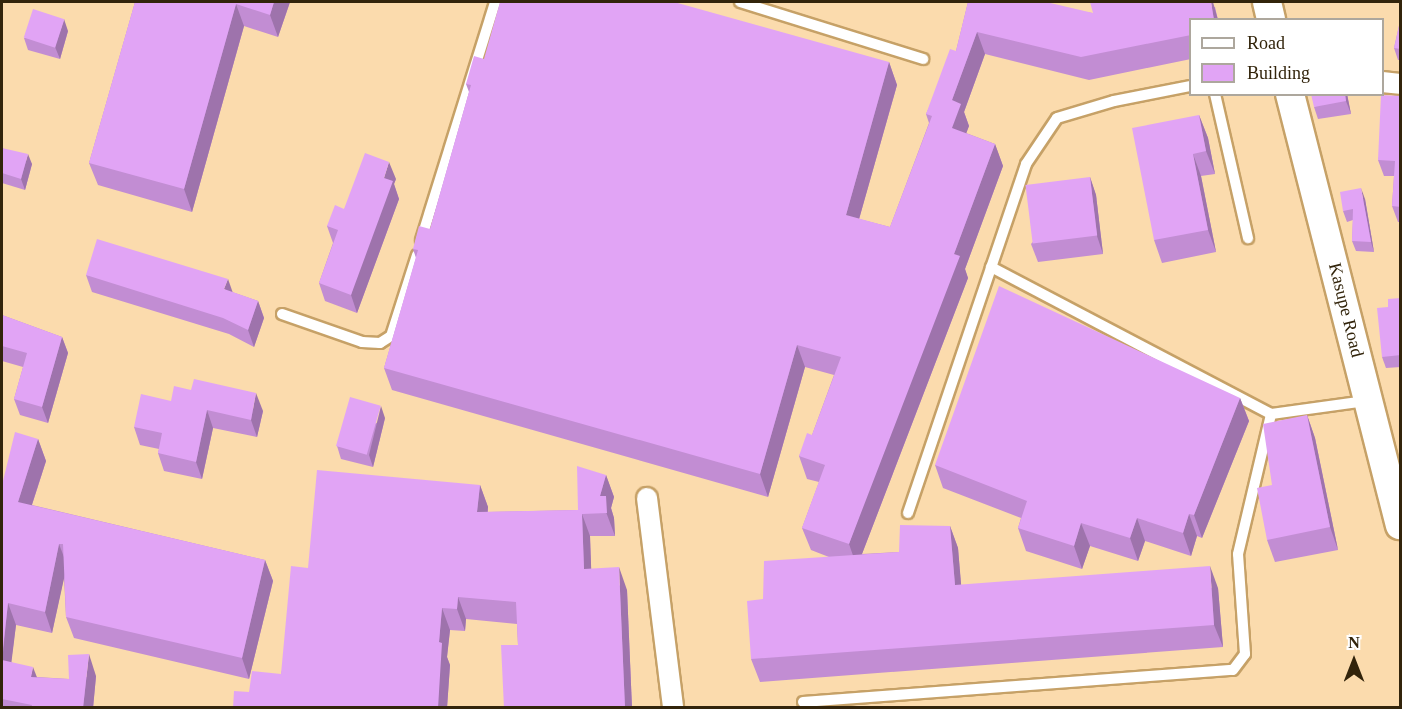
<!DOCTYPE html>
<html>
<head>
<meta charset="utf-8">
<style>
	body { margin:0 }
	#map { position:relative; width:1402px; height:709px; overflow:hidden; background:#fbdbad; font-family:"Times New Roman",serif }
	div>[style] { position:absolute }
	.roads { filter:drop-shadow(2px 0 #c6a167) drop-shadow(-2px 0 #c6a167) drop-shadow(0 2px #c6a167) drop-shadow(0 -2px #c6a167) }
	.lane>* { height:10px; margin:-5px; padding:0 5px; transform-origin:5px; border-radius:5px; background:#fff }
	.street>* { height:20px; margin:-10px; padding:0 10px; transform-origin:10px; border-radius:10px; background:#fff }
	.secondary>* { height:28px; margin:-14px; padding:0 14px; transform-origin:14px; border-radius:14px; background:#fff }
	.wall>* { inset:0; background:#c28dd3 }
	.shaded-wall>* { inset:0; background:#9e73ac }
	.building>* { inset:0; background:#e1a4f5; transform-origin:0 0 }
	span { translate:-50% -50%; white-space:nowrap; text-align:center; line-height:1.15; -webkit-text-stroke:5px #fff; paint-order:stroke }
	.street-label { font-size:18px; color:#32240b }
	.frame { position:absolute; inset:0; border:3px solid #32240b; pointer-events:none }
	.legend { position:absolute; left:1189px; top:18px; width:195px; height:78px; box-sizing:border-box; background:#fff; border:2px solid #ada79d; margin:0; padding:8px 10px; list-style:none; font-size:18px; color:#32240b }
	.legend li { display:flex; align-items:center; gap:12px; height:30px }
	.legend b { width:30px; border:2px solid #ada79d }
	.north { position:absolute; left:1324px; top:631px; width:60px; height:60px; -webkit-text-stroke:4px #fff; paint-order:stroke; rotate:0deg; font-size:16px; font-weight:700; line-height:24px; text-align:center; color:#32240b }
	.north::after { content:''; display:block; margin:auto; width:21px; height:27px; background:#32240b; clip-path:polygon(50% 0,100% 100%,50% 72%,0 100%) }
</style>
</head>
<body>
<div id="map">
	<div class="roads">
		<div class="lane">
			<i style="left:740px;top:2px;width:192px;rotate:17.3deg"></i>
			<i style="left:1215px;top:94px;width:148px;rotate:77.1deg"></i>
			<i style="left:421px;top:240px;width:249px;rotate:-72.7deg"></i>
			<i style="left:991px;top:267px;width:316px;rotate:27.7deg"></i>
			<i style="left:1271px;top:414px;width:96px;rotate:-7.8deg"></i>
			<i style="left:282px;top:314px;width:85px;rotate:19.3deg"></i>
			<i style="left:362px;top:342px;width:18px;rotate:3deg"></i>
			<i style="left:380px;top:343px;width:13px;rotate:-32deg"></i>
			<i style="left:391px;top:336px;width:85px;rotate:-72.2deg"></i>
			<i style="left:908px;top:513px;width:368px;rotate:-71.3deg"></i>
			<i style="left:1026px;top:164px;width:55px;rotate:-56deg"></i>
			<i style="left:1057px;top:118px;width:59px;rotate:-16.6deg"></i>
			<i style="left:1114px;top:101px;width:77px;rotate:-11.2deg"></i>
			<i style="left:803px;top:702px;width:431px;rotate:-4.3deg"></i>
			<i style="left:1233px;top:670px;width:20px;rotate:-53deg"></i>
			<i style="left:1245px;top:654px;width:100px;rotate:-94deg"></i>
			<i style="left:1238px;top:554px;width:144px;rotate:-76.7deg"></i>
		</div>
		<div class="street">
			<i style="left:1382px;top:82px;width:18px;rotate:6deg"></i>
			<i style="left:647px;top:498px;width:212px;rotate:82.9deg"></i>
		</div>
		<div class="secondary">
			<i style="left:1267px;top:2px;width:18px;rotate:77deg"></i>
			<i style="left:1290px;top:94px;width:445px;rotate:75.7deg"></i>
		</div>
	</div>
	<div class="wall">
		<i style="clip-path:polygon(135px 2px,290px 2px,278px 37px,244px 26px,192px 212px,98px 185px,89px 163px)"></i>
		<i style="clip-path:polygon(968px 2px,1093px 13px,1215px 7px,1218px 20px,1191px 20px,1191px 59px,1089px 80px,985px 54px,964px 112px,969px 126px,966px 133px,995px 144px,1003px 166px,965px 269px,968px 278px,862px 554px,899px 552px,950px 526px,958px 548px,961px 585px,1218px 588px,1223px 647px,760px 682px,751px 659px,763px 599px,829px 557px,811px 550px,802px 528px,819px 482px,807px 479px,799px 456px,812px 435px,834px 375px,805px 367px,768px 497px,392px 390px,384px 368px,416px 258px,413px 249px,430px 229px,469px 92px,466px 84px,484px 59px,889px 62px,897px 85px,859px 219px,890px 227px,929px 123px,926px 114px,956px 51px)"></i>
		<i style="clip-path:polygon(1401px 17px,1401px 60px,1398px 60px,1394px 48px)"></i>
		<i style="clip-path:polygon(68px 31px,60px 59px,28px 50px,24px 38px)"></i>
		<i style="clip-path:polygon(1347px 94px,1351px 114px,1318px 119px,1314px 107px)"></i>
		<i style="clip-path:polygon(1401px 96px,1401px 222px,1398px 222px,1392px 206px,1394px 176px,1384px 176px,1378px 160px)"></i>
		<i style="clip-path:polygon(1199px 115px,1208px 138px,1215px 174px,1201px 176px,1216px 252px,1162px 263px,1154px 240px)"></i>
		<i style="clip-path:polygon(2px 148px,32px 164px,25px 190px,2px 183px)"></i>
		<i style="clip-path:polygon(1090px 177px,1096px 195px,1103px 254px,1038px 262px,1031px 244px)"></i>
		<i style="clip-path:polygon(396px 179px,394px 184px,399px 199px,357px 313px,325px 301px,319px 283px,333px 243px,327px 226px,344px 209px)"></i>
		<i style="clip-path:polygon(1365px 199px,1374px 252px,1356px 251px,1352px 241px,1353px 220px,1347px 222px,1343px 211px)"></i>
		<i style="clip-path:polygon(86px 275px,232px 292px,258px 301px,264px 318px,254px 347px,229px 334px,92px 292px)"></i>
		<i style="clip-path:polygon(1401px 298px,1401px 367px,1386px 368px,1382px 357px,1388px 307px)"></i>
		<i style="clip-path:polygon(2px 315px,62px 337px,68px 353px,48px 423px,20px 415px,14px 399px,23px 367px,2px 361px)"></i>
		<i style="clip-path:polygon(1240px 398px,1249px 421px,1202px 538px,1197px 536px,1191px 556px,1145px 541px,1138px 561px,1090px 546px,1082px 569px,1026px 551px,1018px 528px,1021px 518px,943px 488px,935px 465px)"></i>
		<i style="clip-path:polygon(171px 401px,263px 411px,257px 437px,213px 428px,202px 479px,164px 471px,158px 453px,159px 449px,140px 445px,134px 427px)"></i>
		<i style="clip-path:polygon(1307px 415px,1315px 438px,1338px 550px,1275px 562px,1267px 540px,1272px 485px)"></i>
		<i style="clip-path:polygon(385px 418px,373px 467px,341px 459px,337px 446px)"></i>
		<i style="clip-path:polygon(38px 439px,46px 461px,32px 505px,265px 560px,273px 581px,249px 679px,74px 638px,66px 617px,64px 577px,52px 633px,16px 625px,11px 662px,37px 677px,69px 679px,96px 676px,93px 708px,2px 708px,2px 485px)"></i>
		<i style="clip-path:polygon(606px 475px,614px 497px,611px 508px,614px 518px,615px 536px,590px 536px,591px 569px,627px 590px,632px 708px,504px 708px,518px 645px,517px 624px,466px 619px,465px 631px,450px 630px,447px 657px,450px 665px,447px 708px,233px 708px,249px 692px,281px 674px,308px 568px,480px 485px,488px 507px,488px 512px,578px 510px)"></i>
	</div>
	<div class="shaded-wall">
		<i style="clip-path:polygon(274px 2px,290px 2px,278px 37px,270px 15px)"></i>
		<i style="clip-path:polygon(1211px 2px,1213px 2px,1218px 20px,1214px 20px)"></i>
		<i style="clip-path:polygon(236px 4px,244px 26px,192px 212px,184px 189px)"></i>
		<i style="clip-path:polygon(64px 19px,68px 31px,60px 59px,55px 47px)"></i>
		<i style="clip-path:polygon(977px 32px,985px 54px,964px 112px,969px 126px,960px 150px,952px 128px,952px 100px)"></i>
		<i style="clip-path:polygon(889px 62px,897px 85px,854px 237px,846px 215px)"></i>
		<i style="clip-path:polygon(1345px 94px,1347px 94px,1351px 114px,1346px 101px)"></i>
		<i style="clip-path:polygon(1199px 115px,1208px 138px,1215px 174px,1206px 151px)"></i>
		<i style="clip-path:polygon(995px 144px,1003px 166px,965px 269px,968px 278px,857px 567px,849px 544px,954px 254px)"></i>
		<i style="clip-path:polygon(28px 154px,32px 164px,25px 190px,21px 179px)"></i>
		<i style="clip-path:polygon(1193px 154px,1201px 176px,1216px 252px,1208px 230px)"></i>
		<i style="clip-path:polygon(389px 162px,396px 179px,394px 184px,399px 199px,357px 313px,351px 295px,384px 178px)"></i>
		<i style="clip-path:polygon(1090px 177px,1096px 195px,1103px 254px,1097px 236px)"></i>
		<i style="clip-path:polygon(1361px 188px,1365px 199px,1374px 252px,1371px 242px)"></i>
		<i style="clip-path:polygon(228px 279px,234px 296px,224px 289px)"></i>
		<i style="clip-path:polygon(258px 301px,264px 318px,254px 347px,248px 330px)"></i>
		<i style="clip-path:polygon(62px 337px,68px 353px,48px 423px,42px 407px)"></i>
		<i style="clip-path:polygon(797px 345px,805px 367px,768px 497px,760px 474px)"></i>
		<i style="clip-path:polygon(256px 393px,263px 411px,257px 437px,251px 420px)"></i>
		<i style="clip-path:polygon(1240px 398px,1249px 421px,1202px 538px,1194px 515px)"></i>
		<i style="clip-path:polygon(381px 406px,385px 418px,373px 467px,369px 455px)"></i>
		<i style="clip-path:polygon(207px 410px,213px 428px,202px 479px,196px 462px)"></i>
		<i style="clip-path:polygon(1307px 415px,1315px 438px,1338px 550px,1330px 527px)"></i>
		<i style="clip-path:polygon(38px 439px,46px 461px,26px 523px,18px 502px)"></i>
		<i style="clip-path:polygon(606px 475px,614px 497px,611px 508px,614px 518px,615px 536px,600px 496px)"></i>
		<i style="clip-path:polygon(480px 485px,488px 507px,485px 534px,477px 512px)"></i>
		<i style="clip-path:polygon(582px 514px,590px 536px,592px 591px,584px 569px)"></i>
		<i style="clip-path:polygon(1189px 514px,1197px 536px,1191px 556px,1183px 533px)"></i>
		<i style="clip-path:polygon(1137px 518px,1145px 541px,1138px 561px,1130px 538px)"></i>
		<i style="clip-path:polygon(1081px 523px,1090px 546px,1082px 569px,1074px 546px)"></i>
		<i style="clip-path:polygon(950px 526px,958px 548px,963px 607px,955px 585px)"></i>
		<i style="clip-path:polygon(59px 544px,67px 565px,52px 633px,45px 612px)"></i>
		<i style="clip-path:polygon(265px 560px,273px 581px,249px 679px,242px 658px)"></i>
		<i style="clip-path:polygon(1210px 566px,1218px 588px,1223px 647px,1214px 625px)"></i>
		<i style="clip-path:polygon(619px 567px,627px 590px,632px 708px,625px 708px)"></i>
		<i style="clip-path:polygon(458px 597px,466px 619px,465px 631px,457px 609px)"></i>
		<i style="clip-path:polygon(8px 603px,16px 625px,9px 682px,2px 662px)"></i>
		<i style="clip-path:polygon(442px 608px,450px 630px,447px 657px,450px 665px,447px 708px,438px 708px,439px 642px)"></i>
		<i style="clip-path:polygon(89px 654px,96px 676px,93px 708px,83px 708px)"></i>
		<i style="clip-path:polygon(33px 667px,41px 688px,31px 677px)"></i>
	</div>
	<div class="building">
		<i style="clip-path:polygon(135px 2px,274px 2px,270px 15px,236px 4px,184px 189px,89px 163px)"></i>
		<i style="clip-path:polygon(500px 2px,674px 2px,889px 62px,846px 215px,890px 227px,932px 116px,926px 114px,950px 49px,956px 51px,968px 2px,1046px 2px,1093px 13px,1090px 2px,1211px 2px,1214px 20px,1191px 20px,1191px 35px,1081px 57px,977px 32px,952px 100px,961px 104px,952px 128px,995px 144px,954px 254px,960px 256px,849px 544px,802px 528px,825px 465px,799px 456px,807px 433px,812px 435px,841px 357px,797px 345px,760px 474px,384px 368px,418px 250px,413px 249px,419px 226px,430px 229px,471px 85px,466px 84px,474px 56px,484px 59px)"></i>
		<i style="left:33px;top:9px;width:33px;height:30px;rotate:18deg"></i>
		<i style="clip-path:polygon(1401px 17px,1401px 49px,1394px 48px)"></i>
		<i style="clip-path:polygon(1311px 94px,1345px 94px,1346px 101px,1314px 107px)"></i>
		<i style="clip-path:polygon(1381px 95px,1401px 96px,1401px 207px,1392px 206px,1395px 161px,1378px 160px)"></i>
		<i style="clip-path:polygon(1199px 115px,1206px 151px,1193px 154px,1208px 230px,1154px 240px,1132px 128px)"></i>
		<i style="clip-path:polygon(2px 148px,28px 154px,21px 179px,2px 173px)"></i>
		<i style="clip-path:polygon(365px 153px,389px 162px,384px 178px,393px 181px,351px 295px,319px 283px,338px 230px,327px 226px,335px 205px,344px 209px)"></i>
		<i style="left:1090px;top:177px;width:59px;height:65px;rotate:83deg"></i>
		<i style="clip-path:polygon(1361px 188px,1371px 242px,1352px 241px,1353px 209px,1343px 211px,1340px 192px)"></i>
		<i style="clip-path:polygon(97px 239px,228px 279px,224px 289px,258px 301px,248px 330px,223px 318px,86px 275px)"></i>
		<i style="clip-path:polygon(999px 286px,1240px 398px,1194px 515px,1189px 514px,1183px 533px,1137px 518px,1130px 538px,1081px 523px,1074px 546px,1018px 528px,1027px 501px,935px 465px)"></i>
		<i style="clip-path:polygon(1401px 298px,1401px 355px,1382px 357px,1377px 308px,1388px 307px,1388px 299px)"></i>
		<i style="clip-path:polygon(2px 315px,62px 337px,42px 407px,14px 399px,27px 353px,2px 346px)"></i>
		<i style="clip-path:polygon(194px 379px,256px 393px,251px 420px,207px 410px,196px 462px,158px 453px,162px 433px,134px 427px,141px 394px,171px 401px,174px 386px,191px 390px)"></i>
		<i style="left:350px;top:397px;width:32px;height:51px;rotate:16deg"></i>
		<i style="clip-path:polygon(1307px 415px,1330px 527px,1267px 540px,1257px 488px,1272px 485px,1263px 424px)"></i>
		<i style="clip-path:polygon(15px 432px,38px 439px,18px 502px,265px 560px,242px 658px,66px 617px,63px 544px,59px 544px,45px 612px,8px 603px,2px 657px,2px 485px)"></i>
		<i style="clip-path:polygon(577px 466px,606px 475px,600px 496px,606px 496px,607px 513px,582px 514px,584px 569px,619px 567px,625px 708px,504px 708px,501px 645px,518px 645px,516px 602px,458px 597px,457px 609px,442px 608px,439px 642px,442px 643px,438px 708px,233px 708px,234px 691px,249px 692px,252px 671px,281px 674px,291px 566px,308px 568px,317px 470px,480px 485px,477px 512px,578px 510px)"></i>
		<i style="clip-path:polygon(900px 525px,950px 526px,955px 585px,1210px 566px,1214px 625px,751px 659px,747px 601px,763px 599px,764px 561px,899px 552px)"></i>
		<i style="clip-path:polygon(89px 654px,83px 708px,31px 708px,32px 705px,2px 699px,2px 660px,33px 667px,31px 677px,69px 679px,68px 655px)"></i>
	</div>
	<div class="street-label">
		<span style="left:1346px;top:310px;rotate:76deg">Kasupe Road</span>
	</div>
	<div class="frame"></div>
	<ul class="legend">
	<li><b style="height:8px;background:#fff"></b>Road</li>
	<li><b style="height:16px;background:#e1a4f5"></b>Building</li>
	</ul>
	<div class="north">N</div>
</div>
</body>
</html>
